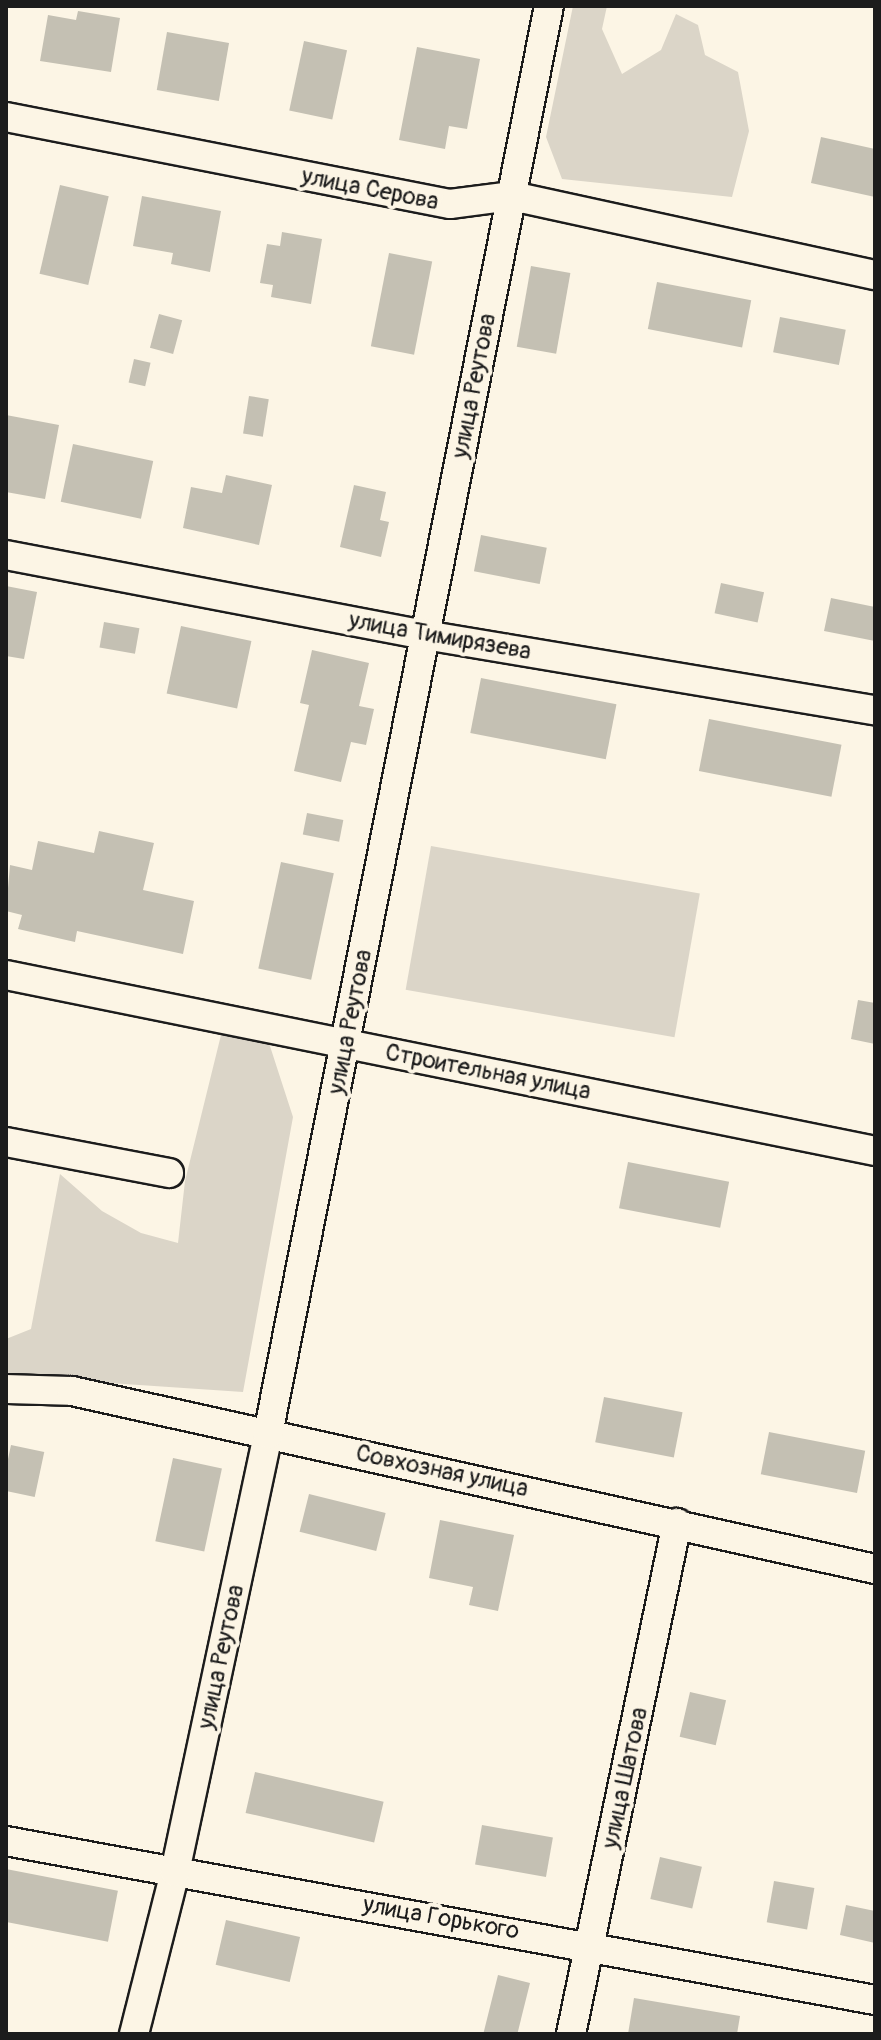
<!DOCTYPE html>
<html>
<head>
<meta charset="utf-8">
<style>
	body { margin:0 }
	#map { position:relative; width:881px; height:2040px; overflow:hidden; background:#fcf5e5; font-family:Pangolin,sans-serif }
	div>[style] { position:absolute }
	.green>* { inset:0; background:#dbd5c8; transform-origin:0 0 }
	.building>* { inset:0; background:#c4c0b3; transform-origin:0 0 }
	.roads { filter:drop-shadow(2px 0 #1c1c1c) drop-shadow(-2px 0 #1c1c1c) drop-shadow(0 2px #1c1c1c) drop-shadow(0 -2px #1c1c1c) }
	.street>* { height:28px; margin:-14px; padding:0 14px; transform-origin:14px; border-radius:14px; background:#fcf5e5 }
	span { translate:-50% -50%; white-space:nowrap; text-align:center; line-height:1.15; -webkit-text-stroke:8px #fcf5e5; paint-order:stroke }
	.street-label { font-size:24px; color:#1c1c1c }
	.frame { position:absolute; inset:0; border:8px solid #1c1c1c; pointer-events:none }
</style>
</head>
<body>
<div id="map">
	<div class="green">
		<i style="clip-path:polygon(573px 6px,607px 6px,602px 29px,622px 74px,661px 50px,676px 14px,698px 25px,705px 55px,738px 72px,749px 131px,732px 197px,562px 179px,546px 137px)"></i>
		<i style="left:431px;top:846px;width:273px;height:146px;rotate:10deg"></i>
		<i style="clip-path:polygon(221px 1035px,268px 1040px,293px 1117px,243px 1392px,6px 1376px,6px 1339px,31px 1329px,60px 1174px,102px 1211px,141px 1233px,178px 1243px,185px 1181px)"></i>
	</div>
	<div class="building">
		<i style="clip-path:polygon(78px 11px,120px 18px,111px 72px,40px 61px,48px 15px,76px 20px)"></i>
		<i style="left:167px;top:32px;width:63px;height:59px;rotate:10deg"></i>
		<i style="left:304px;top:41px;width:44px;height:71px;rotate:12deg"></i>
		<i style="clip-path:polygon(417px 47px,480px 59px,467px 129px,449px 126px,445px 149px,399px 140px)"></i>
		<i style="clip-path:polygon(821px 137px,875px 149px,875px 197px,811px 183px)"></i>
		<i style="left:60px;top:185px;width:50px;height:91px;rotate:13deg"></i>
		<i style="clip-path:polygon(142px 196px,221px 211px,210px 272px,171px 264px,173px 253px,133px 246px)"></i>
		<i style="clip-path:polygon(282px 232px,322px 239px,311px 304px,271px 297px,273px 285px,260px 283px,267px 244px,280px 246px)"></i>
		<i style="left:389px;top:253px;width:44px;height:95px;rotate:11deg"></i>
		<i style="left:531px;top:266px;width:40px;height:82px;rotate:10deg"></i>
		<i style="left:657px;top:282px;width:96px;height:48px;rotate:11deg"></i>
		<i style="left:159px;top:314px;width:24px;height:35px;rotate:15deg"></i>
		<i style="left:780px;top:317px;width:67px;height:36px;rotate:11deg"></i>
		<i style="left:134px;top:359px;width:17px;height:24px;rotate:13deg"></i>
		<i style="left:249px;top:396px;width:20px;height:38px;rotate:9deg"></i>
		<i style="clip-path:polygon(6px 415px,59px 425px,45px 499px,6px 492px)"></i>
		<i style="left:73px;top:444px;width:82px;height:59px;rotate:12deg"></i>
		<i style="clip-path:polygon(226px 475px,272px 485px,259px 545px,183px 528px,191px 487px,222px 493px)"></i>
		<i style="clip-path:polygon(354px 485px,386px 492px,380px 520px,389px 522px,381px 557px,340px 547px)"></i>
		<i style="left:481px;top:535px;width:67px;height:37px;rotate:11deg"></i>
		<i style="left:721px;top:583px;width:44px;height:31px;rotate:12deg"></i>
		<i style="clip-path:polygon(6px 586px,37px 592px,24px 659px,6px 656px)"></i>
		<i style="clip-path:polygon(831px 598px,875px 607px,875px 641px,824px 631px)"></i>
		<i style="left:104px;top:622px;width:36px;height:26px;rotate:10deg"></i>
		<i style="left:181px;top:626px;width:72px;height:69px;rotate:12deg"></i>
		<i style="clip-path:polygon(312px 650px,369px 663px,359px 706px,374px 709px,366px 745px,351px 742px,341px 782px,294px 771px,309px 705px,300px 703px)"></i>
		<i style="left:481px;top:678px;width:138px;height:56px;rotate:11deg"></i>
		<i style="left:709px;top:719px;width:135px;height:53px;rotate:11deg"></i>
		<i style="left:307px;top:813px;width:37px;height:22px;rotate:11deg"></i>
		<i style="clip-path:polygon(99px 831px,154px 843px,143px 890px,194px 901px,183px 954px,77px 931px,75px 942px,18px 929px,22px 915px,6px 911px,10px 865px,32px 870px,38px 841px,94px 853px)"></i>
		<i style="left:281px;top:862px;width:54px;height:109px;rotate:12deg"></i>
		<i style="clip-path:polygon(858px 1000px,875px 1003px,875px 1044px,851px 1039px)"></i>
		<i style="left:628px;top:1162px;width:103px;height:47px;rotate:11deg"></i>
		<i style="left:604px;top:1397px;width:80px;height:46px;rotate:11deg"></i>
		<i style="left:769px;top:1432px;width:98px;height:43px;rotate:11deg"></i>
		<i style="left:11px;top:1445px;width:34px;height:46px;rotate:12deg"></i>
		<i style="left:173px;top:1458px;width:50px;height:85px;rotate:12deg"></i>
		<i style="left:309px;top:1494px;width:79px;height:39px;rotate:14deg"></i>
		<i style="clip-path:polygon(440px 1520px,514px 1535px,498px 1611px,469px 1605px,473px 1587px,429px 1578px)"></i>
		<i style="left:690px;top:1692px;width:37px;height:46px;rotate:13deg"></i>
		<i style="left:255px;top:1772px;width:132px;height:42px;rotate:13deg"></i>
		<i style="left:482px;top:1825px;width:72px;height:40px;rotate:10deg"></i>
		<i style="left:660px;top:1857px;width:43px;height:43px;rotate:13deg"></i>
		<i style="left:6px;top:1869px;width:114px;height:52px;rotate:11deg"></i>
		<i style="left:774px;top:1881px;width:41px;height:42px;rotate:10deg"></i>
		<i style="clip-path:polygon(846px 1905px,875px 1911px,875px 1943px,840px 1935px)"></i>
		<i style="left:226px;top:1920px;width:76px;height:46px;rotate:13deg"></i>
		<i style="left:498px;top:1975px;width:33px;height:61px;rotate:14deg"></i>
		<i style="clip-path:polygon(634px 1998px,740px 2016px,737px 2034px,628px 2034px)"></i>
	</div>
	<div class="roads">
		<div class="street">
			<i style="left:6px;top:117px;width:452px;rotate:11.1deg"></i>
			<i style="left:450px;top:204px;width:63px;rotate:-7.4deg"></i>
			<i style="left:512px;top:196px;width:371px;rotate:12.3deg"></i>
			<i style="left:6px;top:555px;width:427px;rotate:10.8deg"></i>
			<i style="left:425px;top:635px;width:456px;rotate:9.5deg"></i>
			<i style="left:6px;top:975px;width:887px;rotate:11.45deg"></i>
			<i style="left:6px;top:1142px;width:166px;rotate:10.8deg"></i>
			<i style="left:6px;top:1389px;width:66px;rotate:1.7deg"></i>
			<i style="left:72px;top:1391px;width:822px;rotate:12.5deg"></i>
			<i style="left:6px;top:1841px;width:883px;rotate:10.37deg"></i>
			<i style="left:134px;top:2034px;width:167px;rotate:-75.8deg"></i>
			<i style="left:175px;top:1872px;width:448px;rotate:-78deg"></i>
			<i style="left:268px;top:1434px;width:1455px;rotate:-78.87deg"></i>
			<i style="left:571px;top:2034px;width:522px;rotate:-78.28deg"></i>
		</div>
	</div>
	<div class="street-label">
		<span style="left:370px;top:189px;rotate:11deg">улица Серова</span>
		<span style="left:474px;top:386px;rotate:-79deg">улица Реутова</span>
		<span style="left:440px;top:636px;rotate:10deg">улица Тимирязева</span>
		<span style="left:350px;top:1022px;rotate:-79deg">улица Реутова</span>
		<span style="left:488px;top:1072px;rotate:11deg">Строительная улица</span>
		<span style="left:442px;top:1471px;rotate:12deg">Совхозная улица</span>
		<span style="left:221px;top:1657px;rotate:-78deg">улица Реутова</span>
		<span style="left:625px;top:1778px;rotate:-78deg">улица Шатова</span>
		<span style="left:441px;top:1918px;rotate:10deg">улица Горького</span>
	</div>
	<div class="frame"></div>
</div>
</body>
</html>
